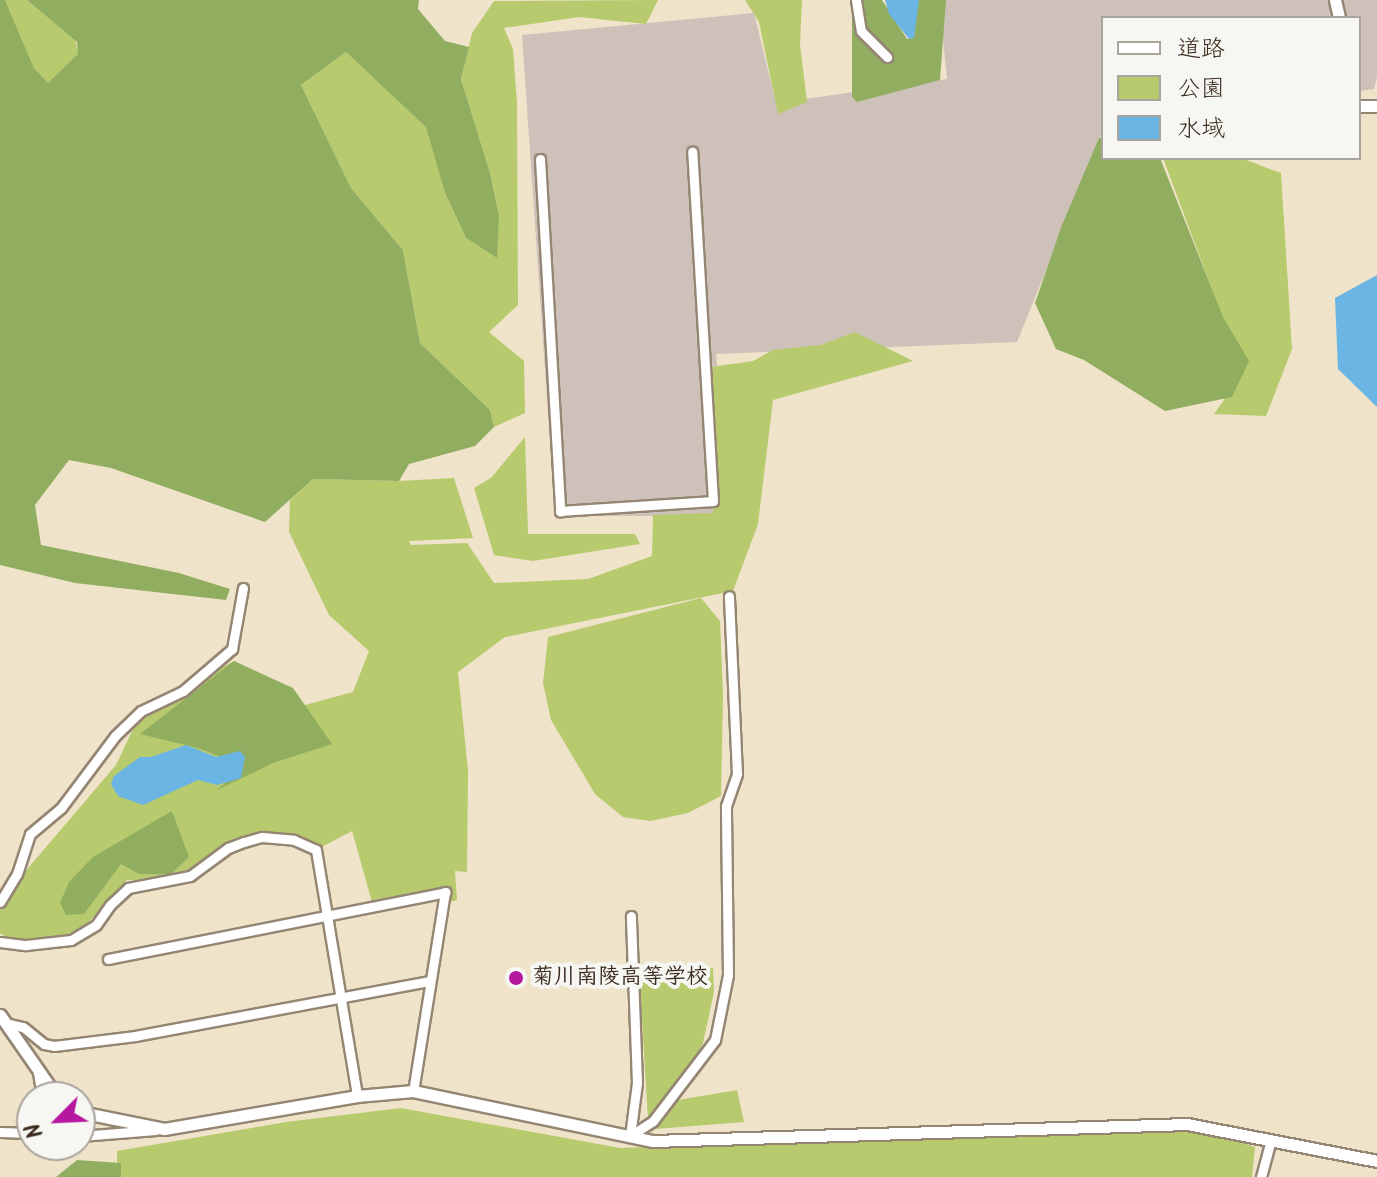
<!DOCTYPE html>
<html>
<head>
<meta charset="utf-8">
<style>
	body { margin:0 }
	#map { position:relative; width:1377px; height:1177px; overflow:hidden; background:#efe3c9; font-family:Kalam,"Klee One",sans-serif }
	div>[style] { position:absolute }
	.industrial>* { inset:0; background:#cec1ba }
	.green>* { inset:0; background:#b7ca6d }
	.forest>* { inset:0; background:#91ae60 }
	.water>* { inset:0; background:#6ab5e3 }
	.roads { filter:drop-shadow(2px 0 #958674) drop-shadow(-2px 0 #958674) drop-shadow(0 2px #958674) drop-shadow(0 -2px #958674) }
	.minor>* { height:9px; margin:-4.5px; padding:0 4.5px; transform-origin:4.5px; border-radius:4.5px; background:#fff }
	.tertiary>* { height:11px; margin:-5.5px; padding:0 5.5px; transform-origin:5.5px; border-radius:5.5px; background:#fff }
	.dots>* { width:22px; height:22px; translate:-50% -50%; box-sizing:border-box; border:4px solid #f6f6f2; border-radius:50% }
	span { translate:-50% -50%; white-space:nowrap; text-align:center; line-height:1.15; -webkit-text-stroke:8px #f6f6f2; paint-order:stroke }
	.poi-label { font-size:22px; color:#3b2a1e; font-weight:700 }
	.left { translate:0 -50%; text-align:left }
	.legend { position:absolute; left:1101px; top:16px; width:260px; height:144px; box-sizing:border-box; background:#f6f6f2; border:2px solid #aba49d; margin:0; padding:10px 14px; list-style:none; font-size:24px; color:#3b2a1e }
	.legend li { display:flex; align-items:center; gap:16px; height:40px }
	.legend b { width:40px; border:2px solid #aba49d }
	.north { position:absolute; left:16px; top:1081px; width:80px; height:80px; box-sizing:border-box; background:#f6f6f2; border:2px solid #aba49d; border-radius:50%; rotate:246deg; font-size:22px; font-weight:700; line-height:32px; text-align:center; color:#3b2a1e }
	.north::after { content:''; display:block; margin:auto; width:28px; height:36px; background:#b5179e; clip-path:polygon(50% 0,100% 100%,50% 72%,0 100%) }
</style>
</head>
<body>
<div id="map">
	<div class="industrial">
		<i style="clip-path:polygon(939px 0,1377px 0,1377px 77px,1374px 89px,1359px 91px,1359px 18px,1103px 18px,1103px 130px,1017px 342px,716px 354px,730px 516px,555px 516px,522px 35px,754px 13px,776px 103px,947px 79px)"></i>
	</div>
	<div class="green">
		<i style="clip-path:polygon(5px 0,27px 0,75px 40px,79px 54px,48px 84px,34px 68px)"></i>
		<i style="clip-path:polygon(658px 0,646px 24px,579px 17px,504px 28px,513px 49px,517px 103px,518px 305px,489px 332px,524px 361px,525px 413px,494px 427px,490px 410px,420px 343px,403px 250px,351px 188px,301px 85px,346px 52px,427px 127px,445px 193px,466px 238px,496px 257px,499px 215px,490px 173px,461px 79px,472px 33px,494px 1px)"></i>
		<i style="clip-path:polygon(745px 0,802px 0,800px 44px,807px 102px,778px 114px,759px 22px)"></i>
		<i style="clip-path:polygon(1163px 158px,1241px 158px,1281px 173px,1292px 349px,1266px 416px,1214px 414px,1243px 373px)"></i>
		<i style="clip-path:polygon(855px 332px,913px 361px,773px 400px,758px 524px,733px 591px,505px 637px,458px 672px,468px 771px,467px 872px,455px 871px,457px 900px,445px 903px,443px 893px,372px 902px,352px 831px,316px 850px,267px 836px,226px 850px,176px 880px,127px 880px,85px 926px,48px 943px,12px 941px,0 933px,0 901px,116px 765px,141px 712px,234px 661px,305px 705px,353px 692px,369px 651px,329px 615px,289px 532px,290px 500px,313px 479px,399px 481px,454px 478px,473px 538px,409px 541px,411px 545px,467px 543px,494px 583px,588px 579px,652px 556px,653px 515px,713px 513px,711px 367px,753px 361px,773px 350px,821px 345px)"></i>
		<i style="clip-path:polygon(525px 437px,528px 534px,635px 534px,640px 544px,533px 561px,494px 555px,474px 488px,491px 478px)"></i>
		<i style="clip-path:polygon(701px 598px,720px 621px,723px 695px,721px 796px,688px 813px,650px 821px,623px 817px,595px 794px,551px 720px,543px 683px,548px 637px)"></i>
		<i style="clip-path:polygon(713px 968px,714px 992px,703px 1043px,672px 1101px,737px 1090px,744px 1122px,655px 1129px,648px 1119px,639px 969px)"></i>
		<i style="clip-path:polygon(401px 1108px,620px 1148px,1194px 1127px,1255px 1147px,1252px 1177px,117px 1177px,117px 1151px,286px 1122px)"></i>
	</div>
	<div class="forest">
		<i style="clip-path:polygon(0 0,5px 0,34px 68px,48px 83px,78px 54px,77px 42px,27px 0,419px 0,418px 9px,445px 41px,469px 47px,461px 79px,490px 173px,499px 215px,497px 258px,466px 238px,445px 193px,426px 127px,346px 52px,301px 85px,351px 188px,403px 250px,420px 343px,490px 410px,494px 427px,475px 446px,409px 464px,399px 481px,313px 479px,265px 522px,111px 468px,69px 460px,35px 505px,41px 545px,179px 573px,230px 589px,226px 600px,75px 583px,0 565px)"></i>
		<i style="clip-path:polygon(852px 0,882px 0,907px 39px,914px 38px,918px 0,946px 0,940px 80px,857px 102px,852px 97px)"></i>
		<i style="clip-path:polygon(1099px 138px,1103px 138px,1103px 158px,1160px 158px,1223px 317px,1249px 361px,1232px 397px,1165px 411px,1084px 360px,1056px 349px,1035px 303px,1062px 225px)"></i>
		<i style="clip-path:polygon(234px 661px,293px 688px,332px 744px,273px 763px,217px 790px,244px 766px,198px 748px,140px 734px)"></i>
		<i style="clip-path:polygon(172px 811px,189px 857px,171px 874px,139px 874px,121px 864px,84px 914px,66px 915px,60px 903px,69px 882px,93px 857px)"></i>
		<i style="clip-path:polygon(77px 1160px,121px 1163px,121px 1177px,56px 1177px)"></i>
	</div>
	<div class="water">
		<i style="clip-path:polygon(885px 0,919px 0,914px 38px,909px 39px,889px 14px)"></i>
		<i style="clip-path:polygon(1377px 275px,1377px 407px,1338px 369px,1335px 298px)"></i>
		<i style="clip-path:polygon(186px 745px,216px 757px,240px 751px,245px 757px,241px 778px,217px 785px,198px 780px,143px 805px,118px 796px,111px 784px,114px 776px,140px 757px,151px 757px)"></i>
	</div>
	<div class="roads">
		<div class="minor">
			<i style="left:856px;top:0;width:31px;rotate:81deg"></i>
			<i style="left:861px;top:31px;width:37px;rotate:45deg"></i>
			<i style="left:540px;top:159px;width:353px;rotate:86.7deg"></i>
			<i style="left:560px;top:511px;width:153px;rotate:-3.7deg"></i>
			<i style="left:713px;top:501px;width:350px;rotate:-93.4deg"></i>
			<i style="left:0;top:902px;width:33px;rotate:-59deg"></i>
			<i style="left:17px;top:874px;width:42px;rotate:-72deg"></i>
			<i style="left:30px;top:834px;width:40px;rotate:-40deg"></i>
			<i style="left:61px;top:808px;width:90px;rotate:-53.1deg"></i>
			<i style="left:115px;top:736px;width:36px;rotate:-44deg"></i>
			<i style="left:141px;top:711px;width:47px;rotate:-25.5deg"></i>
			<i style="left:183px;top:691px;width:65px;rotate:-40.6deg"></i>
			<i style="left:232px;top:649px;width:62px;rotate:-79.8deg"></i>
			<i style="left:0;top:942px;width:26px;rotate:7deg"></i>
			<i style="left:26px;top:945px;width:45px;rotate:-6.3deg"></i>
			<i style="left:71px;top:940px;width:29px;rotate:-31deg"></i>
			<i style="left:96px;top:925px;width:24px;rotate:-55deg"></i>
			<i style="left:110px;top:905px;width:25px;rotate:-43deg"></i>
			<i style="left:128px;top:888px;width:63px;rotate:-11deg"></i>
			<i style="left:190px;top:876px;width:47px;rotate:-36.4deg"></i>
			<i style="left:228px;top:848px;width:17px;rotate:-21deg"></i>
			<i style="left:244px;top:842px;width:19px;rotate:-16deg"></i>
			<i style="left:262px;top:837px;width:32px;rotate:5deg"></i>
			<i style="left:294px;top:840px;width:24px;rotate:24deg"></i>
			<i style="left:316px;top:850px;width:249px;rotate:80.5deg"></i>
			<i style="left:108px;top:959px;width:344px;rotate:-11.2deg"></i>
			<i style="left:445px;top:892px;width:202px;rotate:99.1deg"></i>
			<i style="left:5px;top:1023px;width:18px;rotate:13deg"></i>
			<i style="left:23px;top:1027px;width:27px;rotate:39deg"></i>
			<i style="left:44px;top:1044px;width:10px;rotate:11deg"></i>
			<i style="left:54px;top:1046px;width:82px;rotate:-7deg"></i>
			<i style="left:135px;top:1036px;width:300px;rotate:-10.6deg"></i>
			<i style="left:38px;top:1072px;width:25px;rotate:81deg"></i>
			<i style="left:0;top:1132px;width:32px;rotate:2deg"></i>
			<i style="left:80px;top:1136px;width:76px;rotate:-4.5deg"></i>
			<i style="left:630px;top:1136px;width:27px;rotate:-33deg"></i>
			<i style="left:653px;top:1121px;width:102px;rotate:-52.6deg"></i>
			<i style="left:715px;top:1040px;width:66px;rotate:-78.7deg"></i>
			<i style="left:728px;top:975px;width:169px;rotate:-90.7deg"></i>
			<i style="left:726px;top:806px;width:34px;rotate:-71deg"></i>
			<i style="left:737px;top:774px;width:178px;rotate:-92.6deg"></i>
			<i style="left:630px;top:1136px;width:53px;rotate:-82.5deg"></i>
			<i style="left:637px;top:1083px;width:167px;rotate:-92.1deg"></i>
			<i style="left:1261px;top:1177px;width:38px;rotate:-75deg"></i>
		</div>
		<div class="tertiary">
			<i style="left:1335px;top:0;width:18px;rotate:77deg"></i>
			<i style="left:1359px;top:106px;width:18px"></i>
			<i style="left:0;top:1015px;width:100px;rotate:55.2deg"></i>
			<i style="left:80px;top:1112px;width:86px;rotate:11.4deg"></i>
			<i style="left:164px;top:1129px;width:196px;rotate:-9.7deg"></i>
			<i style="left:357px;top:1096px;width:56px;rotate:-5.1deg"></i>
			<i style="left:413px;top:1091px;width:245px;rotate:11.8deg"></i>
			<i style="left:653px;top:1141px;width:534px;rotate:-1.82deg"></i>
			<i style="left:1187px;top:1124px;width:194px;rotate:11deg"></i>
		</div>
	</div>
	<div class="dots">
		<i style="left:516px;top:978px;background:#b5179e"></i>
	</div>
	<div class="poi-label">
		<span class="left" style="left:532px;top:978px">菊川南陵高等学校</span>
	</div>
	<ul class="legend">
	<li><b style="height:10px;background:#fff"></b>道路</li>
	<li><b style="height:22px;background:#b7ca6d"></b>公園</li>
	<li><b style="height:22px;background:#6ab5e3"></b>水域</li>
	</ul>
	<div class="north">N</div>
</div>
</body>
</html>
